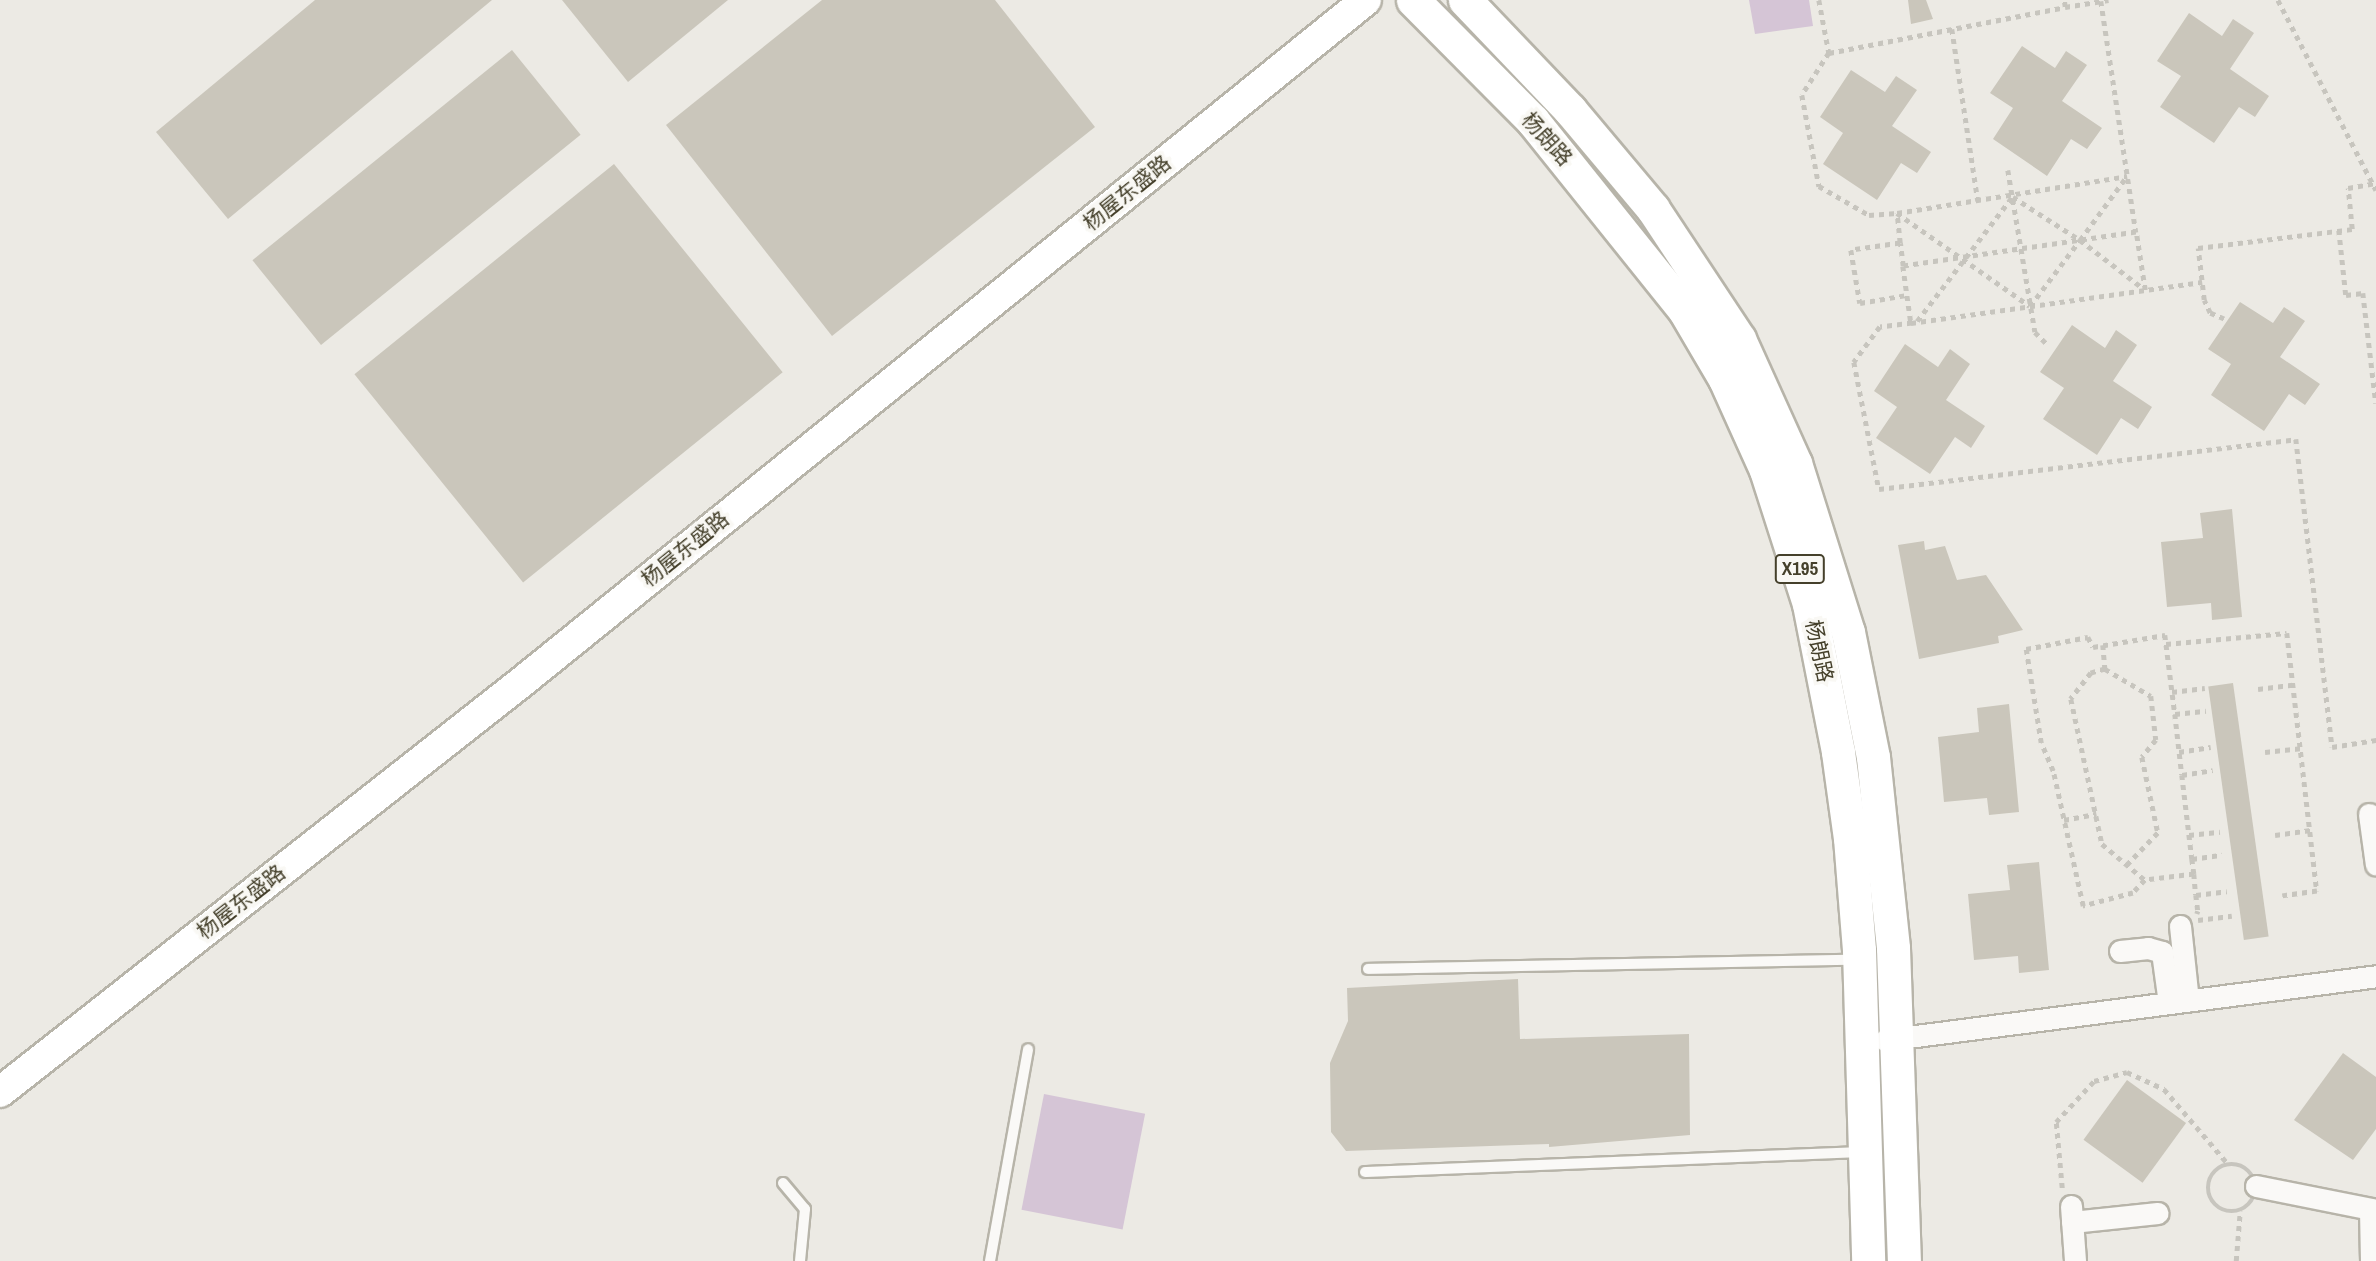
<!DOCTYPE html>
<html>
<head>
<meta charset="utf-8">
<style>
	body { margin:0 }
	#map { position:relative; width:2376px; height:1261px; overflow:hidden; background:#eceae4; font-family:"Archivo Narrow","Noto Sans SC",sans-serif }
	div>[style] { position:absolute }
	.green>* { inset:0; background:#d5c5d6; transform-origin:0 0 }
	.building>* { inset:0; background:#cac6bb; transform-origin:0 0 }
	.path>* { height:4.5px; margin-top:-2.25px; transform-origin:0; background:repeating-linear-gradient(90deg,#c7c5be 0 5px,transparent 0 10px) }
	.path>.ring { margin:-2.25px; padding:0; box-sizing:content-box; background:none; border:4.5px solid #c7c5be; border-radius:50% }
	.roads { filter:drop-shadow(2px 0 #b7b4a9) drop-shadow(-2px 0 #b7b4a9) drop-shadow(0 2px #b7b4a9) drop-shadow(0 -2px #b7b4a9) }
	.lane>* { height:10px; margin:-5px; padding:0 5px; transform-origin:5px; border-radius:5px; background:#faf9f7 }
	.street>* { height:21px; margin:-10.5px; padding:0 10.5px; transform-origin:10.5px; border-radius:10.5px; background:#faf9f7 }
	.secondary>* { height:30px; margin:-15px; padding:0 15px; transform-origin:15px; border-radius:15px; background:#fff }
	.primary>* { height:33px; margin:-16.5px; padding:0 16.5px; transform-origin:16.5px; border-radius:16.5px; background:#fff }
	span { translate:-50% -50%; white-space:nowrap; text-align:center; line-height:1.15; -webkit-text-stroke:7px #f9f8f4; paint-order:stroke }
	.shield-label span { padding:2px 5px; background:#f9f8f4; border:2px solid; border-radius:5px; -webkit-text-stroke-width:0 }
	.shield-label { font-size:19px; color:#45402b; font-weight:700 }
	.street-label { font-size:21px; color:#45402b }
</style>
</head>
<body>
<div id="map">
	<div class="green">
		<i style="clip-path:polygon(1749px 0,1809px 0,1813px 26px,1755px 34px)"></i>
		<i style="left:1044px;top:1094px;width:103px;height:118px;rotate:11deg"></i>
	</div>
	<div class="building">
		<i style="clip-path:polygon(315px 0,492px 0,228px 219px,156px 132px)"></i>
		<i style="clip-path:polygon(562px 0,728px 0,628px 82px)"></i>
		<i style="clip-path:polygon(822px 0,995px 0,1095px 127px,832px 336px,666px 125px)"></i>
		<i style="clip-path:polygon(1908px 0,1926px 0,1933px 19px,1911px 24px)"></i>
		<i style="clip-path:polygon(2189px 13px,2222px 36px,2233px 19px,2254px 33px,2230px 69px,2269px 96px,2255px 117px,2239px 107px,2214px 143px,2160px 107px,2181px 76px,2157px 61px)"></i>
		<i style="clip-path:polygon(2022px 46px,2055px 68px,2066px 51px,2087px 65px,2062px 101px,2102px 128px,2087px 149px,2071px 139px,2047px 176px,1993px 139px,2013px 108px,1990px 93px)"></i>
		<i style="left:512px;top:50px;width:109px;height:334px;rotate:51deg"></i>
		<i style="clip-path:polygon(1851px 70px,1885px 92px,1896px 76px,1917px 90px,1892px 126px,1931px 152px,1917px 173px,1901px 163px,1877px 200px,1823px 164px,1843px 133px,1820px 117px)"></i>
		<i style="left:614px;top:164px;width:268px;height:334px;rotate:51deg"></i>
		<i style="clip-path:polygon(2240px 302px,2273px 323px,2284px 307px,2305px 321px,2280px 357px,2320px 384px,2305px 405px,2289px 394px,2264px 431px,2211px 395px,2231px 364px,2208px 349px)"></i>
		<i style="clip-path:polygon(2072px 325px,2105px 348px,2116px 330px,2137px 345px,2113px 381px,2152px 407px,2138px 429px,2121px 418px,2097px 455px,2043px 419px,2064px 388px,2040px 372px)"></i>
		<i style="clip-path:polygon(1905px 344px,1938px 367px,1950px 349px,1970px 364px,1946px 400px,1985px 426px,1971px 448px,1955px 437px,1930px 474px,1876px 438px,1897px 407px,1874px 391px)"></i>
		<i style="clip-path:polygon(2232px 509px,2242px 617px,2212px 620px,2211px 603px,2167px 607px,2161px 542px,2203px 538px,2200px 513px)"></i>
		<i style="clip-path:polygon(1924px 541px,1925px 550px,1945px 546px,1957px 580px,1986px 575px,2023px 630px,1998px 636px,1999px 643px,1919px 659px,1898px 545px)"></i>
		<i style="left:2233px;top:683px;width:256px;height:25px;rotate:82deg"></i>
		<i style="clip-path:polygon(2009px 704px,2019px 812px,1989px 815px,1987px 798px,1944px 802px,1938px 737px,1979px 732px,1977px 708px)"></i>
		<i style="clip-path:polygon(2039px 862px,2049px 970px,2019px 973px,2018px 956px,1974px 960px,1968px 894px,2010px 890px,2007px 865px)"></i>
		<i style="clip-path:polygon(1518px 979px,1520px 1039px,1689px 1034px,1690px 1135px,1549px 1147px,1549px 1144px,1346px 1151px,1331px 1132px,1330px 1063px,1348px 1021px,1347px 988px)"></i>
		<i style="clip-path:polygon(2343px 1053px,2376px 1077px,2376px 1129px,2353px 1160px,2294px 1120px)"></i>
		<i style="left:2127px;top:1080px;width:73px;height:74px;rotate:36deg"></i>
	</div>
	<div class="path">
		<i style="left:1819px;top:0;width:54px;rotate:79.3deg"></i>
		<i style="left:1829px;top:53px;width:50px;rotate:122.7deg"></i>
		<i style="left:1802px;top:95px;width:93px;rotate:79.4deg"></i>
		<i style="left:1819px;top:186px;width:58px;rotate:30.1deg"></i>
		<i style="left:1869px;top:215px;width:28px;rotate:-4deg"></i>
		<i style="left:1897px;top:213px;width:162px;rotate:35deg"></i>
		<i style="left:2030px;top:306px;width:83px;rotate:-52.9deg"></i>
		<i style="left:2080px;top:240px;width:81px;rotate:37.4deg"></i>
		<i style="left:2278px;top:0;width:214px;rotate:62.7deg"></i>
		<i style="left:2101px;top:1px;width:234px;rotate:81.4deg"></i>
		<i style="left:2065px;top:7px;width:44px;rotate:-9.2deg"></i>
		<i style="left:1952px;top:29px;width:174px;rotate:81.4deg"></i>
		<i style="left:1829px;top:53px;width:240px;rotate:-11deg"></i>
		<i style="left:2065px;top:7px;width:7px;rotate:-98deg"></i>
		<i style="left:2008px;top:170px;width:164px;rotate:80.5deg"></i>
		<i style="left:2035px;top:332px;width:17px;rotate:45deg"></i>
		<i style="left:2013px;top:197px;width:80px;rotate:32.7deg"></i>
		<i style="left:2080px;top:240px;width:79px;rotate:-53.7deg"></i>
		<i style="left:2339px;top:230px;width:65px;rotate:83.9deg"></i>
		<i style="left:2346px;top:295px;width:17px;rotate:-7deg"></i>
		<i style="left:2363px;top:293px;width:111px;rotate:83.3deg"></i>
		<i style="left:1900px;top:243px;width:30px;rotate:-96deg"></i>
		<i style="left:1897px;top:213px;width:233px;rotate:-9.1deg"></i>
		<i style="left:1903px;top:266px;width:23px;rotate:-97deg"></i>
		<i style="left:1900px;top:243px;width:49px;rotate:171.9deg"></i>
		<i style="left:1851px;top:250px;width:54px;rotate:80.4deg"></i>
		<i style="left:1860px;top:303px;width:48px;rotate:-9.7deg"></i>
		<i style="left:2145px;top:290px;width:59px;rotate:-98.8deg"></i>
		<i style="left:2136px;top:232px;width:235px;rotate:171.7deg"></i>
		<i style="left:1903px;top:266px;width:58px;rotate:82deg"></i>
		<i style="left:1911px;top:323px;width:294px;rotate:-8deg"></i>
		<i style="left:2224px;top:319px;width:15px;rotate:-157deg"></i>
		<i style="left:2210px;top:313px;width:14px;rotate:-115deg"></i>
		<i style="left:2204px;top:300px;width:52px;rotate:-96.6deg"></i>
		<i style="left:2198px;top:248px;width:155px;rotate:-7deg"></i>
		<i style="left:2352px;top:229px;width:41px;rotate:-95.6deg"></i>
		<i style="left:2348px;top:188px;width:28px;rotate:-10deg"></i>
		<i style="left:1917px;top:321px;width:156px;rotate:-52.5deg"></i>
		<i style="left:1912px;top:323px;width:32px;rotate:173deg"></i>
		<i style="left:1880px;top:327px;width:44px;rotate:126.6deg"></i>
		<i style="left:1854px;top:362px;width:129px;rotate:78.9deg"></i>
		<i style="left:1879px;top:489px;width:420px;rotate:-6.8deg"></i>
		<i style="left:2296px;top:439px;width:310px;rotate:83.3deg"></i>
		<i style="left:2332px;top:747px;width:45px;rotate:-9deg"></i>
		<i style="left:2166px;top:644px;width:121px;rotate:-5.2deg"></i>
		<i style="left:2287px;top:633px;width:260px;rotate:83.4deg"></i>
		<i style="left:2317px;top:891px;width:35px;rotate:172deg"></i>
		<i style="left:2103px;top:645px;width:24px;rotate:85deg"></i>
		<i style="left:2105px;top:669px;width:15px;rotate:164deg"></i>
		<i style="left:2091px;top:673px;width:33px;rotate:128deg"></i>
		<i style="left:2071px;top:699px;width:148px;rotate:77.9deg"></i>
		<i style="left:2102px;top:844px;width:56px;rotate:39.9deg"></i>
		<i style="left:2105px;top:669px;width:53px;rotate:30.4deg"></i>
		<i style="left:2151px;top:696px;width:44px;rotate:83.5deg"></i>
		<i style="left:2156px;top:740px;width:22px;rotate:129deg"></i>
		<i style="left:2142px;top:757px;width:78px;rotate:78.1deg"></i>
		<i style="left:2158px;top:833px;width:45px;rotate:134.1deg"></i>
		<i style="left:2258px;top:689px;width:35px;rotate:-7deg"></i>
		<i style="left:2172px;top:692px;width:33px;rotate:-7deg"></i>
		<i style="left:2175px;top:714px;width:31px;rotate:-6deg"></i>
		<i style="left:2179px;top:752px;width:32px;rotate:-9deg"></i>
		<i style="left:2265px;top:752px;width:36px;rotate:-6deg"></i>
		<i style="left:2182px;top:775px;width:31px;rotate:-9deg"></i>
		<i style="left:2064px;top:820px;width:33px;rotate:-11deg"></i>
		<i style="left:2189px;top:835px;width:31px;rotate:-6deg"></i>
		<i style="left:2275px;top:835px;width:36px;rotate:-8deg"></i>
		<i style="left:2192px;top:859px;width:30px;rotate:-8deg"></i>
		<i style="left:2194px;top:874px;width:49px;rotate:173deg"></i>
		<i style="left:2145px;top:880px;width:18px;rotate:133deg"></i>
		<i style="left:2133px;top:893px;width:52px;rotate:165.4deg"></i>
		<i style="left:2083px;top:906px;width:138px;rotate:-102.5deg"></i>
		<i style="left:2053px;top:771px;width:30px;rotate:-113deg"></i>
		<i style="left:2041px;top:743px;width:95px;rotate:-99.1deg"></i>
		<i style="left:2026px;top:649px;width:63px;rotate:-11deg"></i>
		<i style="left:2088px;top:637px;width:11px;rotate:63deg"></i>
		<i style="left:2093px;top:647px;width:73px;rotate:-9.5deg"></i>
		<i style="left:2165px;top:635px;width:80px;rotate:82.8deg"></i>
		<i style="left:2175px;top:714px;width:61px;rotate:83.5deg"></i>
		<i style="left:2182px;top:775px;width:85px;rotate:83.2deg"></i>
		<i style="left:2192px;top:859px;width:15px;rotate:82deg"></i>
		<i style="left:2194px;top:874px;width:21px;rotate:85deg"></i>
		<i style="left:2196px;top:895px;width:16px;rotate:83deg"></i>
		<i style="left:2198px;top:911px;width:3px;rotate:108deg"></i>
		<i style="left:2196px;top:895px;width:31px;rotate:-7deg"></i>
		<i style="left:2198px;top:920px;width:34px;rotate:-7deg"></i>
		<i class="ring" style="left:2208px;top:1164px;width:43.5px;height:43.5px"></i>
		<i style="left:2062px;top:1188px;width:66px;rotate:-95.2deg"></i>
		<i style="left:2056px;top:1122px;width:56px;rotate:-47.2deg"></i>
		<i style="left:2094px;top:1081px;width:34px;rotate:-15deg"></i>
		<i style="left:2127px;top:1072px;width:41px;rotate:24.7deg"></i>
		<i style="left:2164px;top:1089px;width:99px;rotate:49.5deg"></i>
		<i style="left:2236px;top:1261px;width:50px;rotate:-85.4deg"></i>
	</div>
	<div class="roads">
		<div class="lane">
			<i style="left:1368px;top:969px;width:489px;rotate:-1.1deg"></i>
			<i style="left:1365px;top:1172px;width:498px;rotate:-2.3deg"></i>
			<i style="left:783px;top:1183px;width:34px;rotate:50deg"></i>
			<i style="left:805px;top:1209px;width:52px;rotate:95.5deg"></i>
			<i style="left:990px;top:1261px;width:215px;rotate:-79.8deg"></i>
		</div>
		<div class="street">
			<i style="left:2369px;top:814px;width:51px;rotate:82.2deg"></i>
			<i style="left:2180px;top:926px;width:75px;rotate:83.9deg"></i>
			<i style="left:2120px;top:951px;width:28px;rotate:-6deg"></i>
			<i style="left:2148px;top:948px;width:15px;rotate:16deg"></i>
			<i style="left:2162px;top:952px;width:51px;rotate:82.2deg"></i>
			<i style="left:1885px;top:1040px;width:495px;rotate:-7.4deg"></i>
			<i style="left:2256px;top:1186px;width:122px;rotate:11.3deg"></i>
			<i style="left:2071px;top:1206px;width:55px;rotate:85.8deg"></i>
			<i style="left:2370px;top:1209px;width:52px;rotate:88.9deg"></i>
			<i style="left:2072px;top:1222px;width:86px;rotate:-6deg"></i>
		</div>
		<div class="secondary">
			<i style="left:0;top:1092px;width:659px;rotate:-38.16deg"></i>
			<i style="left:518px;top:685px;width:1090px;rotate:-38.93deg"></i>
		</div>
		<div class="primary">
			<i style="left:1413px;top:0;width:170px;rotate:45.2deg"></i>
			<i style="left:1533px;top:121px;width:243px;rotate:51.3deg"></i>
			<i style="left:1685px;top:311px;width:79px;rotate:59.5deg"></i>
			<i style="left:1725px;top:379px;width:100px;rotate:65.7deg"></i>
			<i style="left:1766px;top:470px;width:141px;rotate:72.2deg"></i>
			<i style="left:1809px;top:604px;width:151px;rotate:78.9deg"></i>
			<i style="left:1838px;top:752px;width:87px;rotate:82.1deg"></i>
			<i style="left:1850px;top:838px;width:112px;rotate:85.4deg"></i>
			<i style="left:1859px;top:950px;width:311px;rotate:88.3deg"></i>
			<i style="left:1465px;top:0;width:152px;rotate:46.3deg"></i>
			<i style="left:1570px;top:110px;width:129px;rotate:50deg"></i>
			<i style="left:1653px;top:209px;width:156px;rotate:56.5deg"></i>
			<i style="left:1739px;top:339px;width:136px;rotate:65.7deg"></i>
			<i style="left:1795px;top:463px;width:177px;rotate:72.6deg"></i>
			<i style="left:1848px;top:632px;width:127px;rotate:78.7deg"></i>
			<i style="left:1873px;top:757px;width:192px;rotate:84deg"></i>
			<i style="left:1893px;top:948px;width:313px;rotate:88deg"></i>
		</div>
	</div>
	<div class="shield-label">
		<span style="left:1800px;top:569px">X195</span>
	</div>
	<div class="street-label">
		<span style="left:1547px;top:139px;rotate:48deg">杨朗路</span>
		<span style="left:1127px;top:193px;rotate:-39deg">杨屋东盛路</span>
		<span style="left:685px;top:549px;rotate:-39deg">杨屋东盛路</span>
		<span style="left:1819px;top:651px;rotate:78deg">杨朗路</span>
		<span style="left:241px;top:902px;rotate:-38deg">杨屋东盛路</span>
	</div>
</div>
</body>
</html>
